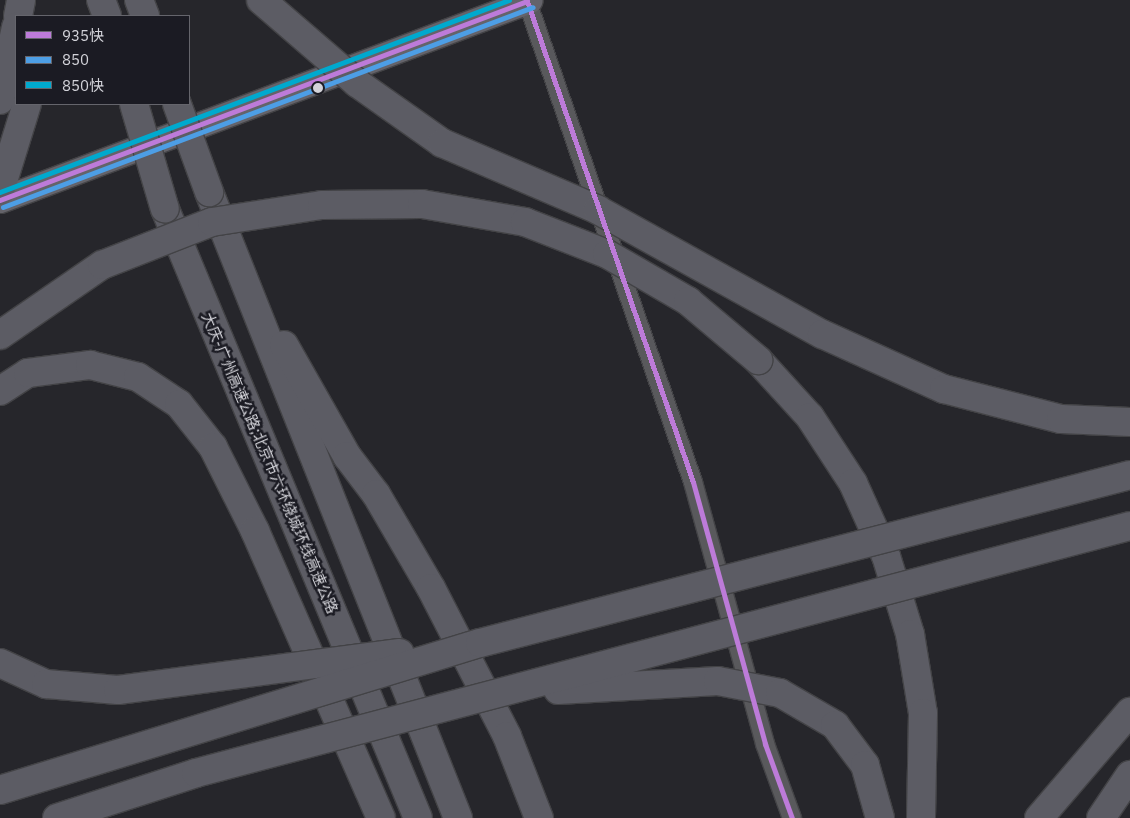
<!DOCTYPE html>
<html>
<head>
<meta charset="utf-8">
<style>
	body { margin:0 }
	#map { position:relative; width:1130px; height:818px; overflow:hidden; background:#26262b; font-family:"IBM Plex Sans","Noto Sans SC",sans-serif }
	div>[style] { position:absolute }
	.roads { filter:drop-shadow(1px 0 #434346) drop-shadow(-1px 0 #434346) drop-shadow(0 1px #434346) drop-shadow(0 -1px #434346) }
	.minor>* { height:18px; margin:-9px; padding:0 9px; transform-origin:9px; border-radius:9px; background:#59595c }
	.secondary>* { height:25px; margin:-12.5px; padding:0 12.5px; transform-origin:12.5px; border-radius:12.5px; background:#64636a }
	.motorway>* { height:28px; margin:-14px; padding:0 14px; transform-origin:14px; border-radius:14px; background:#5c5c64 }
	.bridges { filter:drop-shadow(1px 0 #434346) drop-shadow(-1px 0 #434346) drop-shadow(0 1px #434346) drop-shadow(0 -1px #434346) }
	.motorway-bridge>* { height:28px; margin:-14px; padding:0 14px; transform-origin:14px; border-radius:14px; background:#5c5c64 }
	.bus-1>* { height:5px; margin:-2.5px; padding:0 2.5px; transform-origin:2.5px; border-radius:2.5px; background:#bd7bd9 }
	.bus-2>* { height:5px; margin:-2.5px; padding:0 2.5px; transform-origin:2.5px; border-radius:2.5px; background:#4d9ee5 }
	.bus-3>* { height:5px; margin:-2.5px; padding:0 2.5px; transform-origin:2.5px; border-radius:2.5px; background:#00a9ce }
	.dots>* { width:14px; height:14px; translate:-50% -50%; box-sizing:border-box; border:2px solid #1b1b23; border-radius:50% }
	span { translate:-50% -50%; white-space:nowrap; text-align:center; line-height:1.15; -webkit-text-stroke:5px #1b1b23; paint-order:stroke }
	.street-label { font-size:15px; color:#d3d3d9 }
	.legend { position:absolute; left:15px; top:15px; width:175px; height:90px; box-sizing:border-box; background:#1b1b23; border:1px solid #65656c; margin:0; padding:6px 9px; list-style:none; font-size:15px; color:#d3d3d9 }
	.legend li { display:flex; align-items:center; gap:10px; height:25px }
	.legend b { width:25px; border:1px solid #65656c }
</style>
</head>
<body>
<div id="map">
	<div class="roads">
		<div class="minor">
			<i style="left:527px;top:1px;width:509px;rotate:70.96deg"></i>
			<i style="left:693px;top:482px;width:272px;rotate:74.6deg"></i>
			<i style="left:765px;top:744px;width:79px;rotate:70deg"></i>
		</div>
		<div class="secondary">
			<i style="left:0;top:200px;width:566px;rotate:-20.67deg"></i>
		</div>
		<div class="motorway">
			<i style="left:101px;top:0;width:17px;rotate:69deg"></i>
			<i style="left:139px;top:0;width:17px;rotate:69deg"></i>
			<i style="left:18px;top:16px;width:16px;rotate:-79deg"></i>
			<i style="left:0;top:100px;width:75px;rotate:-77.6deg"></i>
			<i style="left:0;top:191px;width:91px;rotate:-72.8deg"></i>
			<i style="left:209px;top:192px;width:674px;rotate:68.31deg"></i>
			<i style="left:165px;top:209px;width:659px;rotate:67.44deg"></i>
			<i style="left:284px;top:345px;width:128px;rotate:60.4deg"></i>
			<i style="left:347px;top:456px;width:48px;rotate:52.7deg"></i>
			<i style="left:376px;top:494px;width:109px;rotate:59.7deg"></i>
			<i style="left:431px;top:588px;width:166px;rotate:62.8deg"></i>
			<i style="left:507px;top:736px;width:88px;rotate:68.7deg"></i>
			<i style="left:758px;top:360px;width:77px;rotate:47.6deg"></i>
			<i style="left:810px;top:417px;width:79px;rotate:56.9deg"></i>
			<i style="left:853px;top:483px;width:80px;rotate:65.7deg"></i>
			<i style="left:886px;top:556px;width:82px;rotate:72.9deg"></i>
			<i style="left:910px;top:634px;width:80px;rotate:80.7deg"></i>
			<i style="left:923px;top:713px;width:105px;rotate:91.1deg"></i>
			<i style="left:0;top:391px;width:33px;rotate:-33deg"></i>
			<i style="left:28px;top:373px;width:63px;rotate:-7.4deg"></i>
			<i style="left:90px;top:365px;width:49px;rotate:14deg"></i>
			<i style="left:138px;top:377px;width:49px;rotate:33.4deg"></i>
			<i style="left:179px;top:404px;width:55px;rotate:51.7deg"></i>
			<i style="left:213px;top:447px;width:94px;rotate:63.4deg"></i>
			<i style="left:255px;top:531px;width:313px;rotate:66.3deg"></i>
			<i style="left:1039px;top:818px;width:140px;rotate:-49.4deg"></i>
			<i style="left:1101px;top:818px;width:52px;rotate:-56deg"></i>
		</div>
	</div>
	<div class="bridges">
		<div class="motorway-bridge">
			<i style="left:261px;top:0;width:127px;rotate:40.8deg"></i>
			<i style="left:357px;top:83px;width:104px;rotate:35.2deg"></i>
			<i style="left:442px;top:143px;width:170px;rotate:23.2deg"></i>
			<i style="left:598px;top:210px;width:256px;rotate:29deg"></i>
			<i style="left:822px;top:334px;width:134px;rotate:24.3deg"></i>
			<i style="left:944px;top:389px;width:121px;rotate:14.4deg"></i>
			<i style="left:1061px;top:419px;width:69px;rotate:2.5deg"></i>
			<i style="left:134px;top:104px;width:109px;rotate:73.6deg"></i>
			<i style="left:177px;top:104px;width:94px;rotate:70deg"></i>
			<i style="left:0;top:335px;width:124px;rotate:-34.5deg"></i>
			<i style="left:102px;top:265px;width:118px;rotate:-21.4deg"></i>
			<i style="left:212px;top:222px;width:111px;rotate:-8.8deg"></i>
			<i style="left:322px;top:205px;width:100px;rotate:-0.6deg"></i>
			<i style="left:422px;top:204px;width:105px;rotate:9.9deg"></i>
			<i style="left:525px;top:222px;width:88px;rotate:21.3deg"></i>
			<i style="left:607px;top:254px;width:94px;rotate:30.1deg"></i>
			<i style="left:688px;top:301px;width:92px;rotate:40.1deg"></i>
			<i style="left:0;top:663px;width:51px;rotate:24.5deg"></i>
			<i style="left:46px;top:684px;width:72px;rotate:4.8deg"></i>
			<i style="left:118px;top:690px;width:284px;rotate:-7.5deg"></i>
			<i style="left:558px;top:690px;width:160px;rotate:-3.2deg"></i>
			<i style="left:718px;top:681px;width:63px;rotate:11deg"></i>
			<i style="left:780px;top:693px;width:64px;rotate:30.2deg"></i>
			<i style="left:835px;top:725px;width:50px;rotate:53.1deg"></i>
			<i style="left:865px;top:765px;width:55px;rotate:74.2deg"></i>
			<i style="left:0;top:790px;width:502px;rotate:-17.03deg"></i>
			<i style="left:480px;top:643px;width:671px;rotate:-14.49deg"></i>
			<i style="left:57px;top:818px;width:146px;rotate:-17.9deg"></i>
			<i style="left:196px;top:773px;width:966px;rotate:-14.81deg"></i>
		</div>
	</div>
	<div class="bus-1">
		<i style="left:527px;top:1px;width:509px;rotate:70.96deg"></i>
		<i style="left:693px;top:482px;width:272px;rotate:74.6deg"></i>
		<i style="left:765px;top:744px;width:79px;rotate:70deg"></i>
		<i style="left:0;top:200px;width:563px;rotate:-20.69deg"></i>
	</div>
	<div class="bus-2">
		<i style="left:3px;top:207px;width:566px;rotate:-20.67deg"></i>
	</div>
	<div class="bus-3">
		<i style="left:0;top:192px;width:544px;rotate:-20.67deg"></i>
	</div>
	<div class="dots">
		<i style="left:318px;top:88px;background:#d3d3d9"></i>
	</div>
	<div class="street-label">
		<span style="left:270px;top:463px;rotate:67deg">大庆-广州高速公路;北京市六环绕城环线高速公路</span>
	</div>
	<ul class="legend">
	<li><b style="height:6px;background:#bd7bd9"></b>935快</li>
	<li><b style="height:6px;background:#4d9ee5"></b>850</li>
	<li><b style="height:6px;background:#00a9ce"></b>850快</li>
	</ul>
</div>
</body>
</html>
